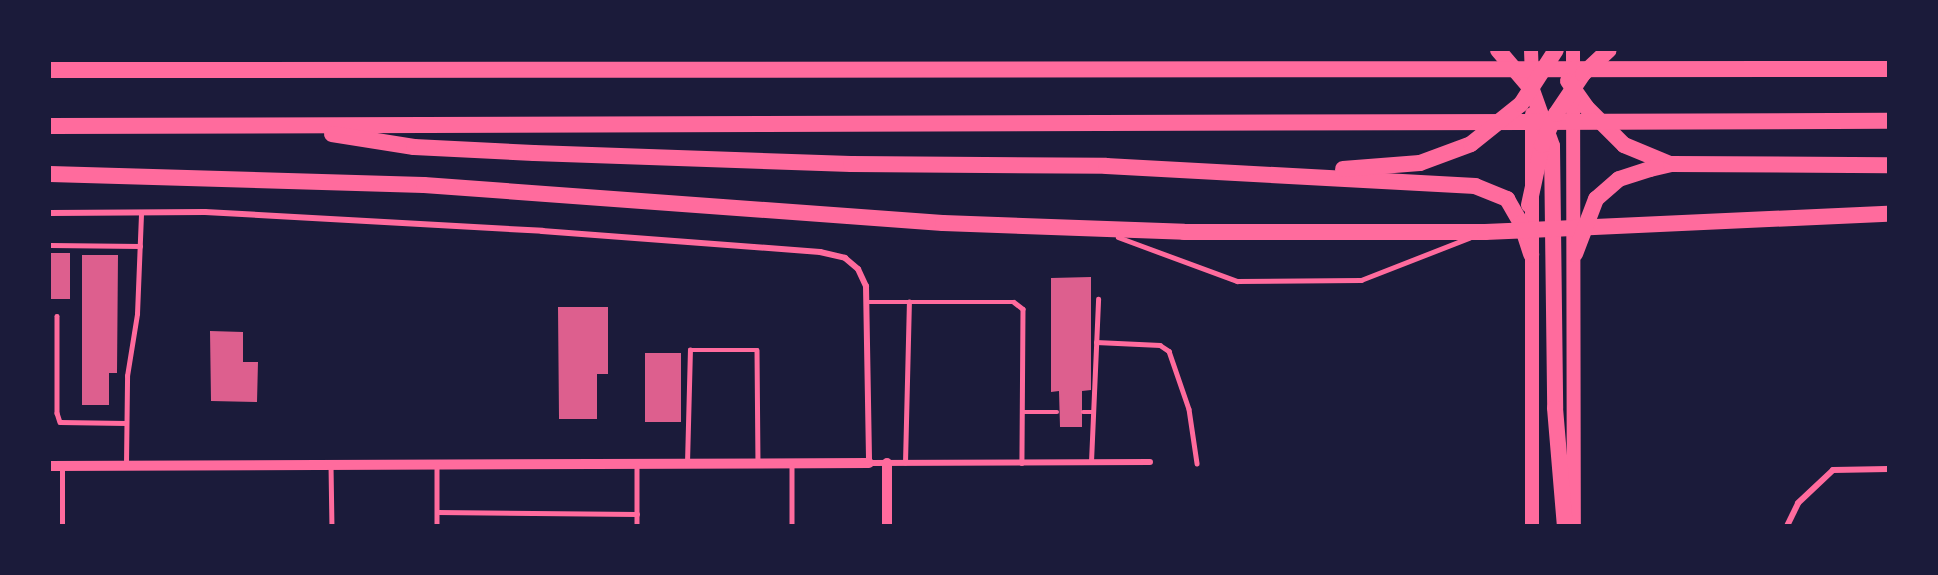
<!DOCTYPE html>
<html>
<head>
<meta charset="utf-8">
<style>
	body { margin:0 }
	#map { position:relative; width:1938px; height:575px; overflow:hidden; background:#1b1b3a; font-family:"Archivo Narrow",sans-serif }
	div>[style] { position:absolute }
	.building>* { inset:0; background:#dd5f8e; transform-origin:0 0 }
	.service>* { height:4.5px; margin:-2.25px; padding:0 2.25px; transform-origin:2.25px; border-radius:2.25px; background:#ff6b9d }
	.minor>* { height:6px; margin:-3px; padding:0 3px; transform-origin:3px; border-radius:3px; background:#ff6b9d }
	.tertiary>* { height:10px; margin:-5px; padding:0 5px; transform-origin:5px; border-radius:5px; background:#ff6b9d }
	.primary>* { height:14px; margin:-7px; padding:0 7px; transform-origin:7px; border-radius:7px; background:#ff6b9d }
	.motorway>* { height:16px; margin:-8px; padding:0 8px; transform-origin:8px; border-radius:8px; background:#ff6b9d }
	span { translate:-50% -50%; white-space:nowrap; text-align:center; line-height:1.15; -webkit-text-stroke:4.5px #1b1b3a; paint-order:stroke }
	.frame { position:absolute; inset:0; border:51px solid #1b1b3a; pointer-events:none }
</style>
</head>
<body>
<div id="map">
	<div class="building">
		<i style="left:50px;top:253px;width:20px;height:46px"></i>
		<i style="clip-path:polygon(82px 255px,118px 255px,117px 373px,109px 373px,109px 405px,82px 405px)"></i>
		<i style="clip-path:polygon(1091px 277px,1091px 390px,1082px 391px,1082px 427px,1060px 427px,1059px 391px,1051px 392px,1051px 278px)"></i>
		<i style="clip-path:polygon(558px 307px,608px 307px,608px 374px,597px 374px,597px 419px,559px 419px)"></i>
		<i style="clip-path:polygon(210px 331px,243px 332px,243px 362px,258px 362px,257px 402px,211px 401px)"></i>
		<i style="left:645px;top:353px;width:36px;height:69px"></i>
	</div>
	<div class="service">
		<i style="left:1118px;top:237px;width:127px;rotate:20.3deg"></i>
		<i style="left:1237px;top:281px;width:124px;rotate:-0.5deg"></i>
		<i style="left:1361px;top:280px;width:116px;rotate:-21.3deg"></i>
		<i style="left:50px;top:245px;width:90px;rotate:0.6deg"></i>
		<i style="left:867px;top:302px;width:147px"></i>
		<i style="left:1014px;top:302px;width:11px;rotate:38deg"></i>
		<i style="left:1023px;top:309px;width:154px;rotate:90.4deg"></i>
		<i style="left:57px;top:316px;width:97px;rotate:90deg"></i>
		<i style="left:57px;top:413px;width:9px;rotate:72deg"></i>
		<i style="left:60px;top:422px;width:66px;rotate:0.9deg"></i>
		<i style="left:1096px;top:342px;width:64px;rotate:2.7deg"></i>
		<i style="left:1160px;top:345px;width:11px;rotate:34deg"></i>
		<i style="left:1169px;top:351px;width:61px;rotate:71deg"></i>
		<i style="left:1189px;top:409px;width:55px;rotate:81.6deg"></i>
		<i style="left:1022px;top:412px;width:35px"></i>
		<i style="left:1083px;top:412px;width:10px"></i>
		<i style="left:1091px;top:462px;width:163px;rotate:-87.5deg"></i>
		<i style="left:687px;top:463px;width:113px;rotate:-88.5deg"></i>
		<i style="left:690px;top:350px;width:67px"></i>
		<i style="left:757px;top:350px;width:114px;rotate:89.5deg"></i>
		<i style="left:905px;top:463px;width:161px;rotate:-88.6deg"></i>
		<i style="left:126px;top:464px;width:88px;rotate:-89.3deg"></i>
		<i style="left:127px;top:376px;width:63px;rotate:-80.8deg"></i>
		<i style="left:137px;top:314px;width:101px;rotate:-87.7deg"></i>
		<i style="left:637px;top:464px;width:62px;rotate:90deg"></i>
		<i style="left:331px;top:465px;width:61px;rotate:89.1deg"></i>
		<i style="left:437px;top:465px;width:61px;rotate:90deg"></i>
		<i style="left:792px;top:465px;width:61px;rotate:90deg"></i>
		<i style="left:437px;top:512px;width:200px;rotate:0.6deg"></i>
		<i style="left:62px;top:526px;width:60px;rotate:-90deg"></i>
	</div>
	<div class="minor">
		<i style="left:50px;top:213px;width:155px;rotate:-0.4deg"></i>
		<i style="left:205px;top:212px;width:338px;rotate:3.2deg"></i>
		<i style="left:542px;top:231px;width:279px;rotate:4.3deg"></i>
		<i style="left:820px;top:252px;width:26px;rotate:13deg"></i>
		<i style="left:845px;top:258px;width:17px;rotate:40deg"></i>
		<i style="left:858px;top:269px;width:19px;rotate:65deg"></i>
		<i style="left:866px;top:286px;width:177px;rotate:89deg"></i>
		<i style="left:869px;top:463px;width:281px;rotate:-0.2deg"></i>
		<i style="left:1787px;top:526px;width:25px;rotate:-64deg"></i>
		<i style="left:1798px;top:503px;width:48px;rotate:-43.3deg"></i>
		<i style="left:1833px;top:470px;width:55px;rotate:-1deg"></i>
	</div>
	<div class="tertiary">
		<i style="left:50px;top:466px;width:819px;rotate:-0.21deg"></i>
		<i style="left:887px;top:526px;width:63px;rotate:-90deg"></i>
	</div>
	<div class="primary">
		<i style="left:1531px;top:50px;width:29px;rotate:88deg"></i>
		<i style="left:1573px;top:50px;width:476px;rotate:89.9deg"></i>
		<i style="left:1532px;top:114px;width:412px;rotate:90deg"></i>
	</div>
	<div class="motorway">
		<i style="left:1498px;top:50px;width:52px;rotate:49.6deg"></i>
		<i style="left:1532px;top:90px;width:59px;rotate:70.3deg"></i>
		<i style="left:1552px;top:146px;width:262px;rotate:89.3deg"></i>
		<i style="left:1555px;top:408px;width:118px;rotate:85.2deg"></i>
		<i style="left:50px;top:70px;width:1838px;rotate:-0.03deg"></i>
		<i style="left:1568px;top:81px;width:32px;rotate:55deg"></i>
		<i style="left:1586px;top:107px;width:54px;rotate:45deg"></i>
		<i style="left:1624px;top:145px;width:50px;rotate:22.4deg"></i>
		<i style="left:50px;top:126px;width:1838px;rotate:-0.16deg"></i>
		<i style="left:332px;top:134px;width:83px;rotate:9deg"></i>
		<i style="left:414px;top:147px;width:120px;rotate:2.9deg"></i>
		<i style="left:534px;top:153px;width:317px;rotate:2deg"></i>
		<i style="left:851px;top:164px;width:255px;rotate:0.4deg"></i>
		<i style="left:1106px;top:166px;width:370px;rotate:3.1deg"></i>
		<i style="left:1475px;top:186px;width:35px;rotate:22deg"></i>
		<i style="left:1507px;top:199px;width:28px;rotate:60deg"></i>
		<i style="left:1521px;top:223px;width:33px;rotate:72deg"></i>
		<i style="left:1343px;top:169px;width:77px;rotate:-4.5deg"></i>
		<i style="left:1420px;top:163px;width:54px;rotate:-20.4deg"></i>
		<i style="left:1471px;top:144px;width:64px;rotate:-38.7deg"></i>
		<i style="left:1521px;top:104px;width:64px;rotate:-57.1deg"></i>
		<i style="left:50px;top:174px;width:374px;rotate:1.7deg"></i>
		<i style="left:424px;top:185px;width:520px;rotate:4.19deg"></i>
		<i style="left:943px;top:223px;width:241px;rotate:2.1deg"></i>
		<i style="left:1184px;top:232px;width:301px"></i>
		<i style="left:1485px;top:232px;width:403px;rotate:-2.6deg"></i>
		<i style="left:1529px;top:205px;width:61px;rotate:-77.8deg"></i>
		<i style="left:1542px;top:145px;width:34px;rotate:-66deg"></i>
		<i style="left:1556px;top:114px;width:48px;rotate:-56deg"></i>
		<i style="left:1583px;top:74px;width:35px;rotate:-43deg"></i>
		<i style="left:1575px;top:254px;width:59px;rotate:-69.1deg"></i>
		<i style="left:1596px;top:199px;width:30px;rotate:-41deg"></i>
		<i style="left:1619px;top:179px;width:33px;rotate:-18deg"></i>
		<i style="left:1650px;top:169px;width:22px;rotate:-13deg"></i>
		<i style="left:1671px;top:164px;width:217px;rotate:0.3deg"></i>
	</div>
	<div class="frame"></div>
</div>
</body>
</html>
